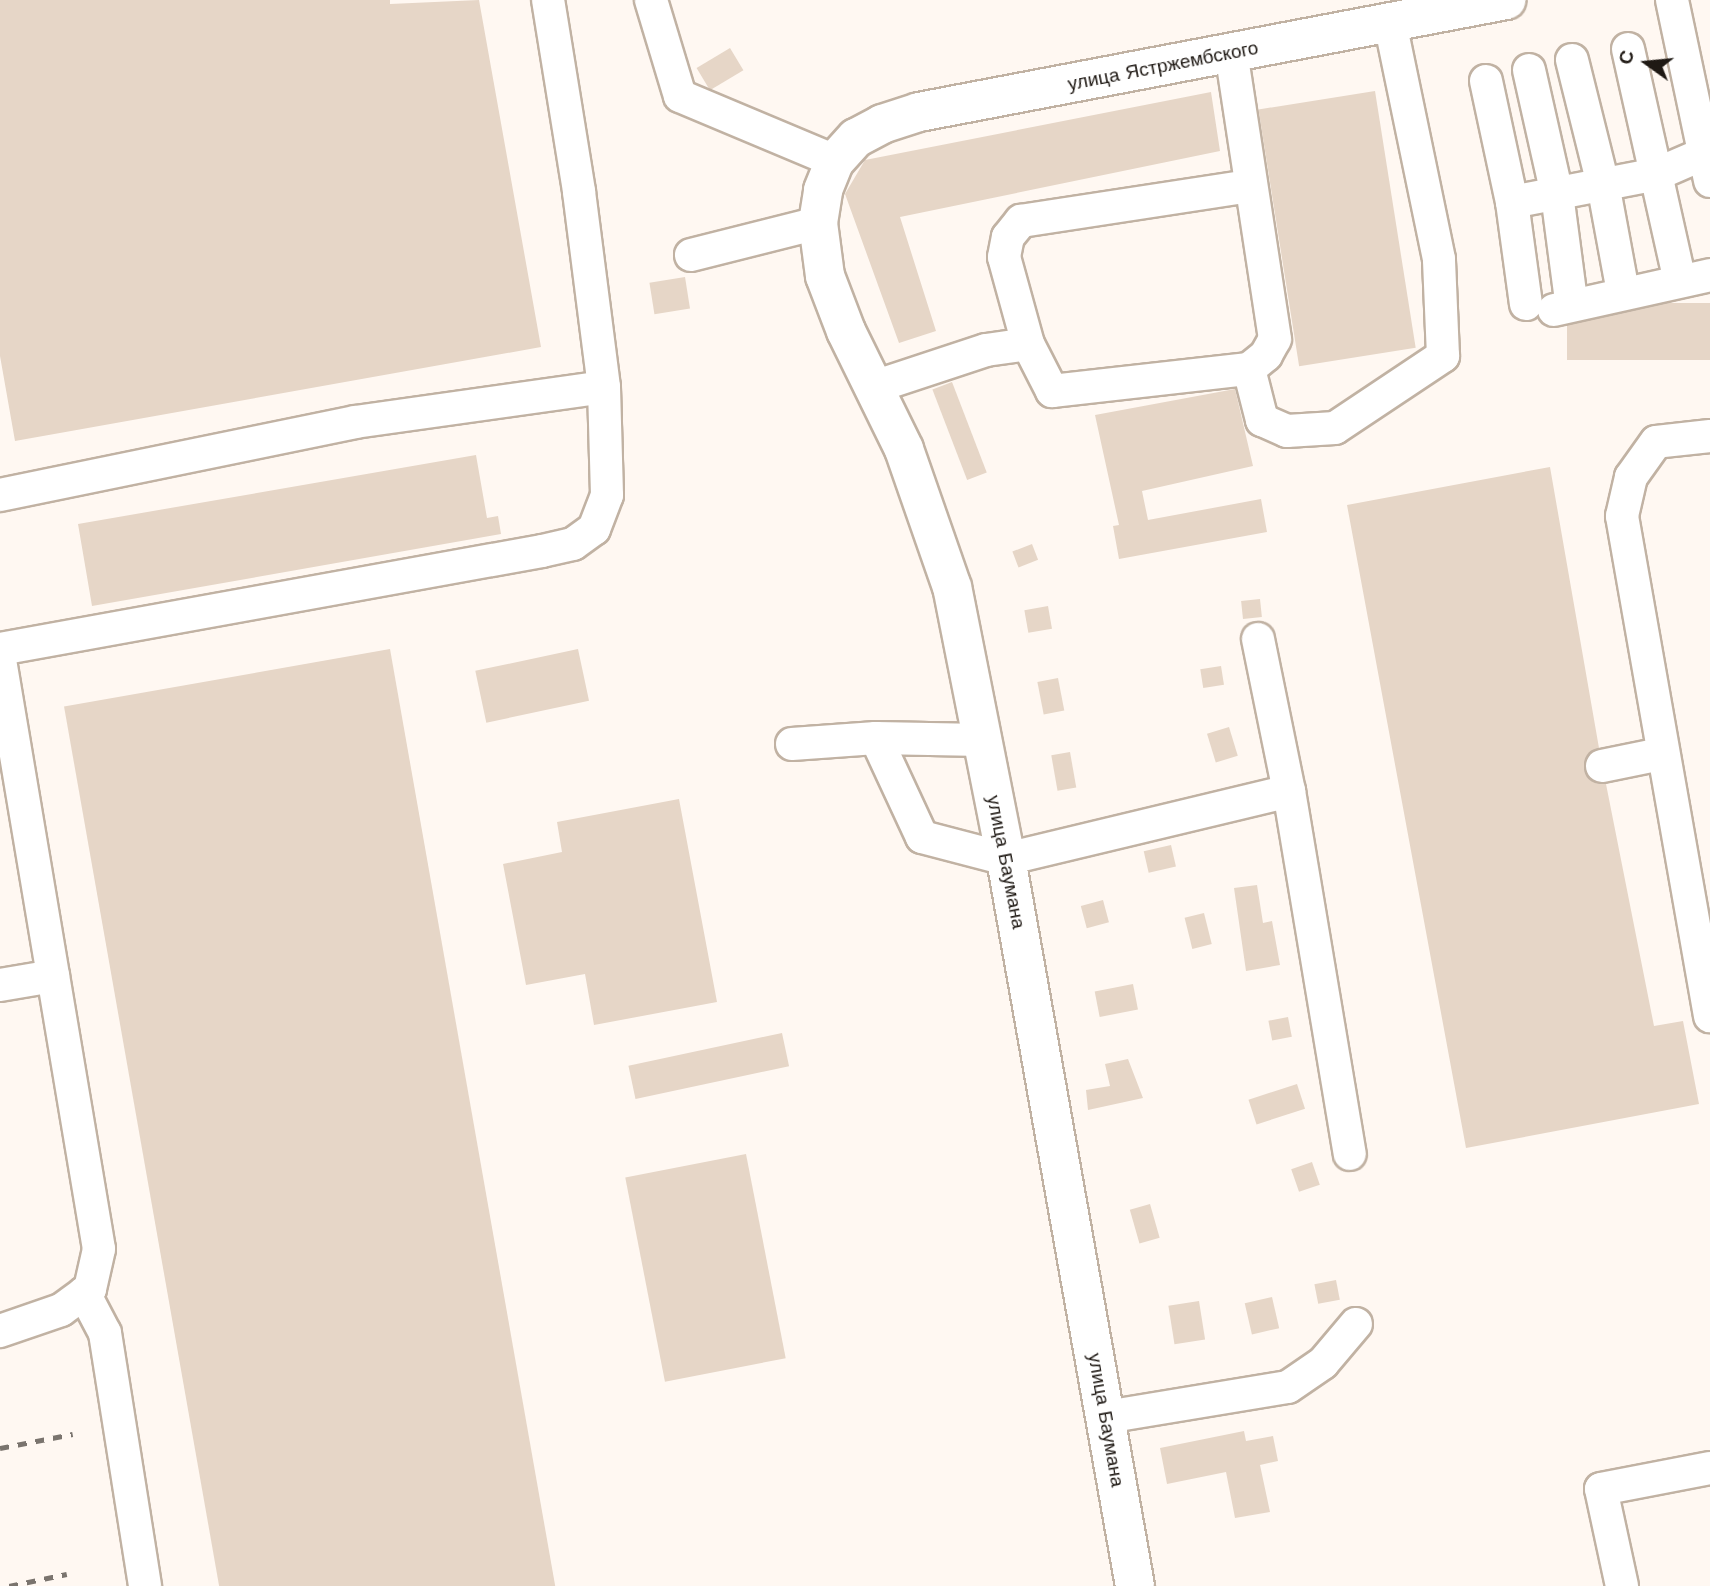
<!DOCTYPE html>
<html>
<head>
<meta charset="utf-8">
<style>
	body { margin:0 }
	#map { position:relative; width:1710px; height:1586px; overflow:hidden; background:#fff8f2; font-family:"Work Sans",sans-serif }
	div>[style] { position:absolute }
	.building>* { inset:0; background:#e6d6c7; transform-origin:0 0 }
	.roads { filter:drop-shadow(2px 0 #c1b2a3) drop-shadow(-2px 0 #c1b2a3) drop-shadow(0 2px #c1b2a3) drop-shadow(0 -2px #c1b2a3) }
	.minor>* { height:32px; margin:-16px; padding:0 16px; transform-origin:16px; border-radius:16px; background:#fff }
	.major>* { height:38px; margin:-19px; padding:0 19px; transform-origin:19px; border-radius:19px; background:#fff }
	.rail>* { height:5px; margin-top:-2.5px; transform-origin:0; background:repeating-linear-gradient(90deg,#7a746e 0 9px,transparent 0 18px) }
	span { translate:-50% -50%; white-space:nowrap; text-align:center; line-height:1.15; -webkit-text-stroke:7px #fff; paint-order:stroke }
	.street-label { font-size:19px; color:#1f1914 }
	.north { position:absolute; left:1612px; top:28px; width:70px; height:70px; -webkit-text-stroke:5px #fff; paint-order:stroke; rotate:285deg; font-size:19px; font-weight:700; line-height:28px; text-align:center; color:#1f1914 }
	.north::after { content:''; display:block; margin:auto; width:24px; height:32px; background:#1f1914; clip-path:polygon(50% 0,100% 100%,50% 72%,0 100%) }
</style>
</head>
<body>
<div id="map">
	<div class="building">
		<i style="clip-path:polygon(0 0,390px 0,390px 4px,479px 0,541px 347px,15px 441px,0 356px)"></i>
		<i style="left:730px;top:48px;width:26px;height:39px;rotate:59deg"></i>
		<i style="left:1375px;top:91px;width:260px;height:118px;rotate:81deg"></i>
		<i style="clip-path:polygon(1211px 92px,1220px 151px,900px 217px,936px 331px,899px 343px,845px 194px,865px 160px)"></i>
		<i style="left:685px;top:277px;width:32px;height:36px;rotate:81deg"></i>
		<i style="left:1710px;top:303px;width:57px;height:143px;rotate:90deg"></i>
		<i style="left:952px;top:382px;width:97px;height:21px;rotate:69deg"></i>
		<i style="clip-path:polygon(1235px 389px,1253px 466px,1142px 491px,1148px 520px,1261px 499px,1267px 532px,1119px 559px,1113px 526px,1119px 525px,1095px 415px)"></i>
		<i style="clip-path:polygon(476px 455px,487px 518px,498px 516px,501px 534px,92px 606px,78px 524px)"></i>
		<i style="clip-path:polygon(1550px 467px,1599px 748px,1585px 760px,1584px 770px,1596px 783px,1606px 784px,1654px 1026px,1683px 1021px,1699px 1104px,1466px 1148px,1347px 505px)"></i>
		<i style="left:1032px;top:544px;width:17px;height:21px;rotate:69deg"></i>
		<i style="left:1260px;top:599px;width:18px;height:19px;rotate:84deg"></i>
		<i style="left:1048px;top:606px;width:23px;height:24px;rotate:80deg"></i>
		<i style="left:390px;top:649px;width:952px;height:331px;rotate:80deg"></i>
		<i style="left:578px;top:649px;width:53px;height:105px;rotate:78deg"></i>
		<i style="left:1221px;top:666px;width:19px;height:21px;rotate:81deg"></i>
		<i style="left:1058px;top:678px;width:33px;height:21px;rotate:79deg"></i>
		<i style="left:1229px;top:727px;width:30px;height:23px;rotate:73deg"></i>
		<i style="left:1070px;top:752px;width:36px;height:19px;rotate:80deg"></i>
		<i style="clip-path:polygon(679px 799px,717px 1002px,594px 1025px,585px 974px,526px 985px,503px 864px,562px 852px,557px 822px)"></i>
		<i style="left:1171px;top:845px;width:22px;height:28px;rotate:77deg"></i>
		<i style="clip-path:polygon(1257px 885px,1263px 923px,1272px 921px,1280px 965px,1246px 971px,1234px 888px)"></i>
		<i style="left:1103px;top:900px;width:23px;height:23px;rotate:75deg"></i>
		<i style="left:1204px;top:913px;width:32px;height:20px;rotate:76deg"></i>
		<i style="left:1133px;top:984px;width:26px;height:39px;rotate:79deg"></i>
		<i style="left:1288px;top:1017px;width:20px;height:20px;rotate:79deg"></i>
		<i style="left:782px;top:1033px;width:34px;height:157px;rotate:78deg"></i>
		<i style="clip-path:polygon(1128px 1059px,1143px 1098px,1088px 1110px,1086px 1090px,1110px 1086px,1105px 1064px)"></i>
		<i style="left:1297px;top:1084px;width:26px;height:51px;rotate:72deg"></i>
		<i style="left:746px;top:1154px;width:208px;height:123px;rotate:79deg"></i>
		<i style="left:1312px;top:1162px;width:24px;height:22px;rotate:71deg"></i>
		<i style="left:1150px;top:1204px;width:35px;height:21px;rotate:74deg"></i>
		<i style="left:1336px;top:1280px;width:20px;height:22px;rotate:79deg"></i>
		<i style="left:1272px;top:1297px;width:32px;height:28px;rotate:77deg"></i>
		<i style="left:1199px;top:1301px;width:39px;height:31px;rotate:81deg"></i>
		<i style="clip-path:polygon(1244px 1431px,1246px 1441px,1273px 1436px,1278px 1461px,1260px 1465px,1270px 1512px,1235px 1518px,1226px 1472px,1167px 1484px,1160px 1448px)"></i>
	</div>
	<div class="roads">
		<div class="minor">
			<i style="left:651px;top:0;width:100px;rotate:73.2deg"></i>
			<i style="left:680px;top:96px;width:168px;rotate:22.8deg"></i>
			<i style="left:1672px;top:0;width:185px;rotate:78.1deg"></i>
			<i style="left:1628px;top:49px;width:225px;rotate:77.4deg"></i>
			<i style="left:1572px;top:60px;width:128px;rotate:76deg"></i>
			<i style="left:1603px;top:184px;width:105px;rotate:79.5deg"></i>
			<i style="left:1529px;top:70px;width:127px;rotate:77.3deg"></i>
			<i style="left:1557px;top:194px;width:100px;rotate:82.5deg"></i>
			<i style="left:1486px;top:81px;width:124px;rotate:77.9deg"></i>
			<i style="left:1512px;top:202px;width:103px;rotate:82.2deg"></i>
			<i style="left:1512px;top:202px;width:148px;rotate:-10.9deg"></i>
			<i style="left:1657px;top:174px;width:50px;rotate:-23.5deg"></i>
			<i style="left:691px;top:255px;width:131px;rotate:-14.1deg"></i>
			<i style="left:1554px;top:310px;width:160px;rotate:-12.6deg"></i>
			<i style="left:1028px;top:344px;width:90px;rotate:-105.4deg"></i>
			<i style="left:1004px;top:257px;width:20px;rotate:-79deg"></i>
			<i style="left:1008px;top:237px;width:21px;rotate:-51deg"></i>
			<i style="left:1021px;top:221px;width:231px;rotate:-8.7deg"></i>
			<i style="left:1249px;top:369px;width:53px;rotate:75.7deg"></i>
			<i style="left:1262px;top:420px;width:27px;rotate:24deg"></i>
			<i style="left:1287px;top:431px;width:48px;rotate:-3.6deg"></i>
			<i style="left:1335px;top:428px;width:130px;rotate:-33.7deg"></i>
			<i style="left:1443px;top:356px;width:97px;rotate:-92.4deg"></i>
			<i style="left:1439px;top:259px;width:242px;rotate:-101.7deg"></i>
			<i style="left:874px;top:387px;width:118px;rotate:-18.3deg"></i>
			<i style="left:986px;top:350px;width:42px;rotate:-8.1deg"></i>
			<i style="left:1028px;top:344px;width:53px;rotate:62.9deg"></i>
			<i style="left:1052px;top:391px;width:198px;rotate:-6.4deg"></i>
			<i style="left:1249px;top:369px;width:22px;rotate:-39deg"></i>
			<i style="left:1266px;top:355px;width:18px;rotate:-61deg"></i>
			<i style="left:1275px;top:339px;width:289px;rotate:-98.7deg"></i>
			<i style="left:1710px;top:436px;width:54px;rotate:173.7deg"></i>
			<i style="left:1656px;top:442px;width:43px;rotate:125.5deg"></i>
			<i style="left:1631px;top:477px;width:40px;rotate:103deg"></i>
			<i style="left:1622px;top:516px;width:508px;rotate:80.02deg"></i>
			<i style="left:0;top:495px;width:362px;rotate:-11.6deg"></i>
			<i style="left:355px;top:422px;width:251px;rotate:-8deg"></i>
			<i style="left:1258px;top:639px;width:155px;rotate:78.5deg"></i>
			<i style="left:1289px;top:791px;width:368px;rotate:80.5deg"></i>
			<i style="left:0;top:649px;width:551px;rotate:-10.25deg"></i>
			<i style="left:542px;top:551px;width:32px;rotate:-13deg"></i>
			<i style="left:573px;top:544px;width:26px;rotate:-36deg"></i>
			<i style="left:594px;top:529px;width:36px;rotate:-69deg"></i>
			<i style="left:607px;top:495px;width:108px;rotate:-91.6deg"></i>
			<i style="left:604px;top:387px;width:198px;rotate:-97.3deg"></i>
			<i style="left:579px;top:191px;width:193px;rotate:-99.2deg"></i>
			<i style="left:0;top:660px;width:597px;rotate:80.46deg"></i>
			<i style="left:99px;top:1249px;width:41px;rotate:102.7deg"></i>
			<i style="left:90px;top:1289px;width:36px;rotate:144deg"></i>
			<i style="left:61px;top:1310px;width:65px;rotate:161deg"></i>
			<i style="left:876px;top:738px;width:107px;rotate:1.1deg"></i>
			<i style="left:792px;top:744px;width:84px;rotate:-4.1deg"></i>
			<i style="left:876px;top:738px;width:109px;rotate:65.1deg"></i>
			<i style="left:922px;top:837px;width:87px;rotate:14.7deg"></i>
			<i style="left:1006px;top:859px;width:291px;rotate:-13.5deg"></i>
			<i style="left:1602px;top:766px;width:60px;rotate:-11.5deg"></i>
			<i style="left:0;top:985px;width:54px;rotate:-9.6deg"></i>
			<i style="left:84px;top:1293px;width:45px;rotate:62.3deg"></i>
			<i style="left:105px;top:1333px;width:256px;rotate:81deg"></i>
			<i style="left:1106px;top:1417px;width:184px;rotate:-9.4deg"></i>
			<i style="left:1288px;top:1387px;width:42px;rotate:-34.4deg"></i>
			<i style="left:1323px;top:1363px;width:51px;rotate:-49.8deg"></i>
			<i style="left:1622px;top:1586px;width:99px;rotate:-102.2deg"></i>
			<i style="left:1601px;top:1489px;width:111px;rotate:-10.9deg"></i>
		</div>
		<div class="major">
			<i style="left:1135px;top:1586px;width:738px;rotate:-100.06deg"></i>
			<i style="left:1006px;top:859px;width:277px;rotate:-101.2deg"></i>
			<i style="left:952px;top:587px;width:146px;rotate:-109.2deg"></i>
			<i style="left:904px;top:449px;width:131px;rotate:-116.2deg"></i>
			<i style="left:846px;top:331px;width:59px;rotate:-110.9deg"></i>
			<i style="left:825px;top:276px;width:53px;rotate:-97.5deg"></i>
			<i style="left:818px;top:223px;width:33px;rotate:-81deg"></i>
			<i style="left:823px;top:190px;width:31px;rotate:-68deg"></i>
			<i style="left:835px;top:161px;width:31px;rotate:-48deg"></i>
			<i style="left:856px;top:138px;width:30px;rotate:-28deg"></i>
			<i style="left:882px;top:124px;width:39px;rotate:-18deg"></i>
			<i style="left:919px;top:112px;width:598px;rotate:-10.8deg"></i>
		</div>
	</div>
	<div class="rail">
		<i style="left:0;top:1448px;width:74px;rotate:-10.9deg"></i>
		<i style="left:9px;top:1586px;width:59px;rotate:-11.7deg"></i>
	</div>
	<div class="street-label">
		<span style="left:1163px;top:66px;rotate:-11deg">улица Ястржембского</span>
		<span style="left:1006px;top:862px;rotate:79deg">улица Баумана</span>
		<span style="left:1106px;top:1420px;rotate:80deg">улица Баумана</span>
	</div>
	<div class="north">С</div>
</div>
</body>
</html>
